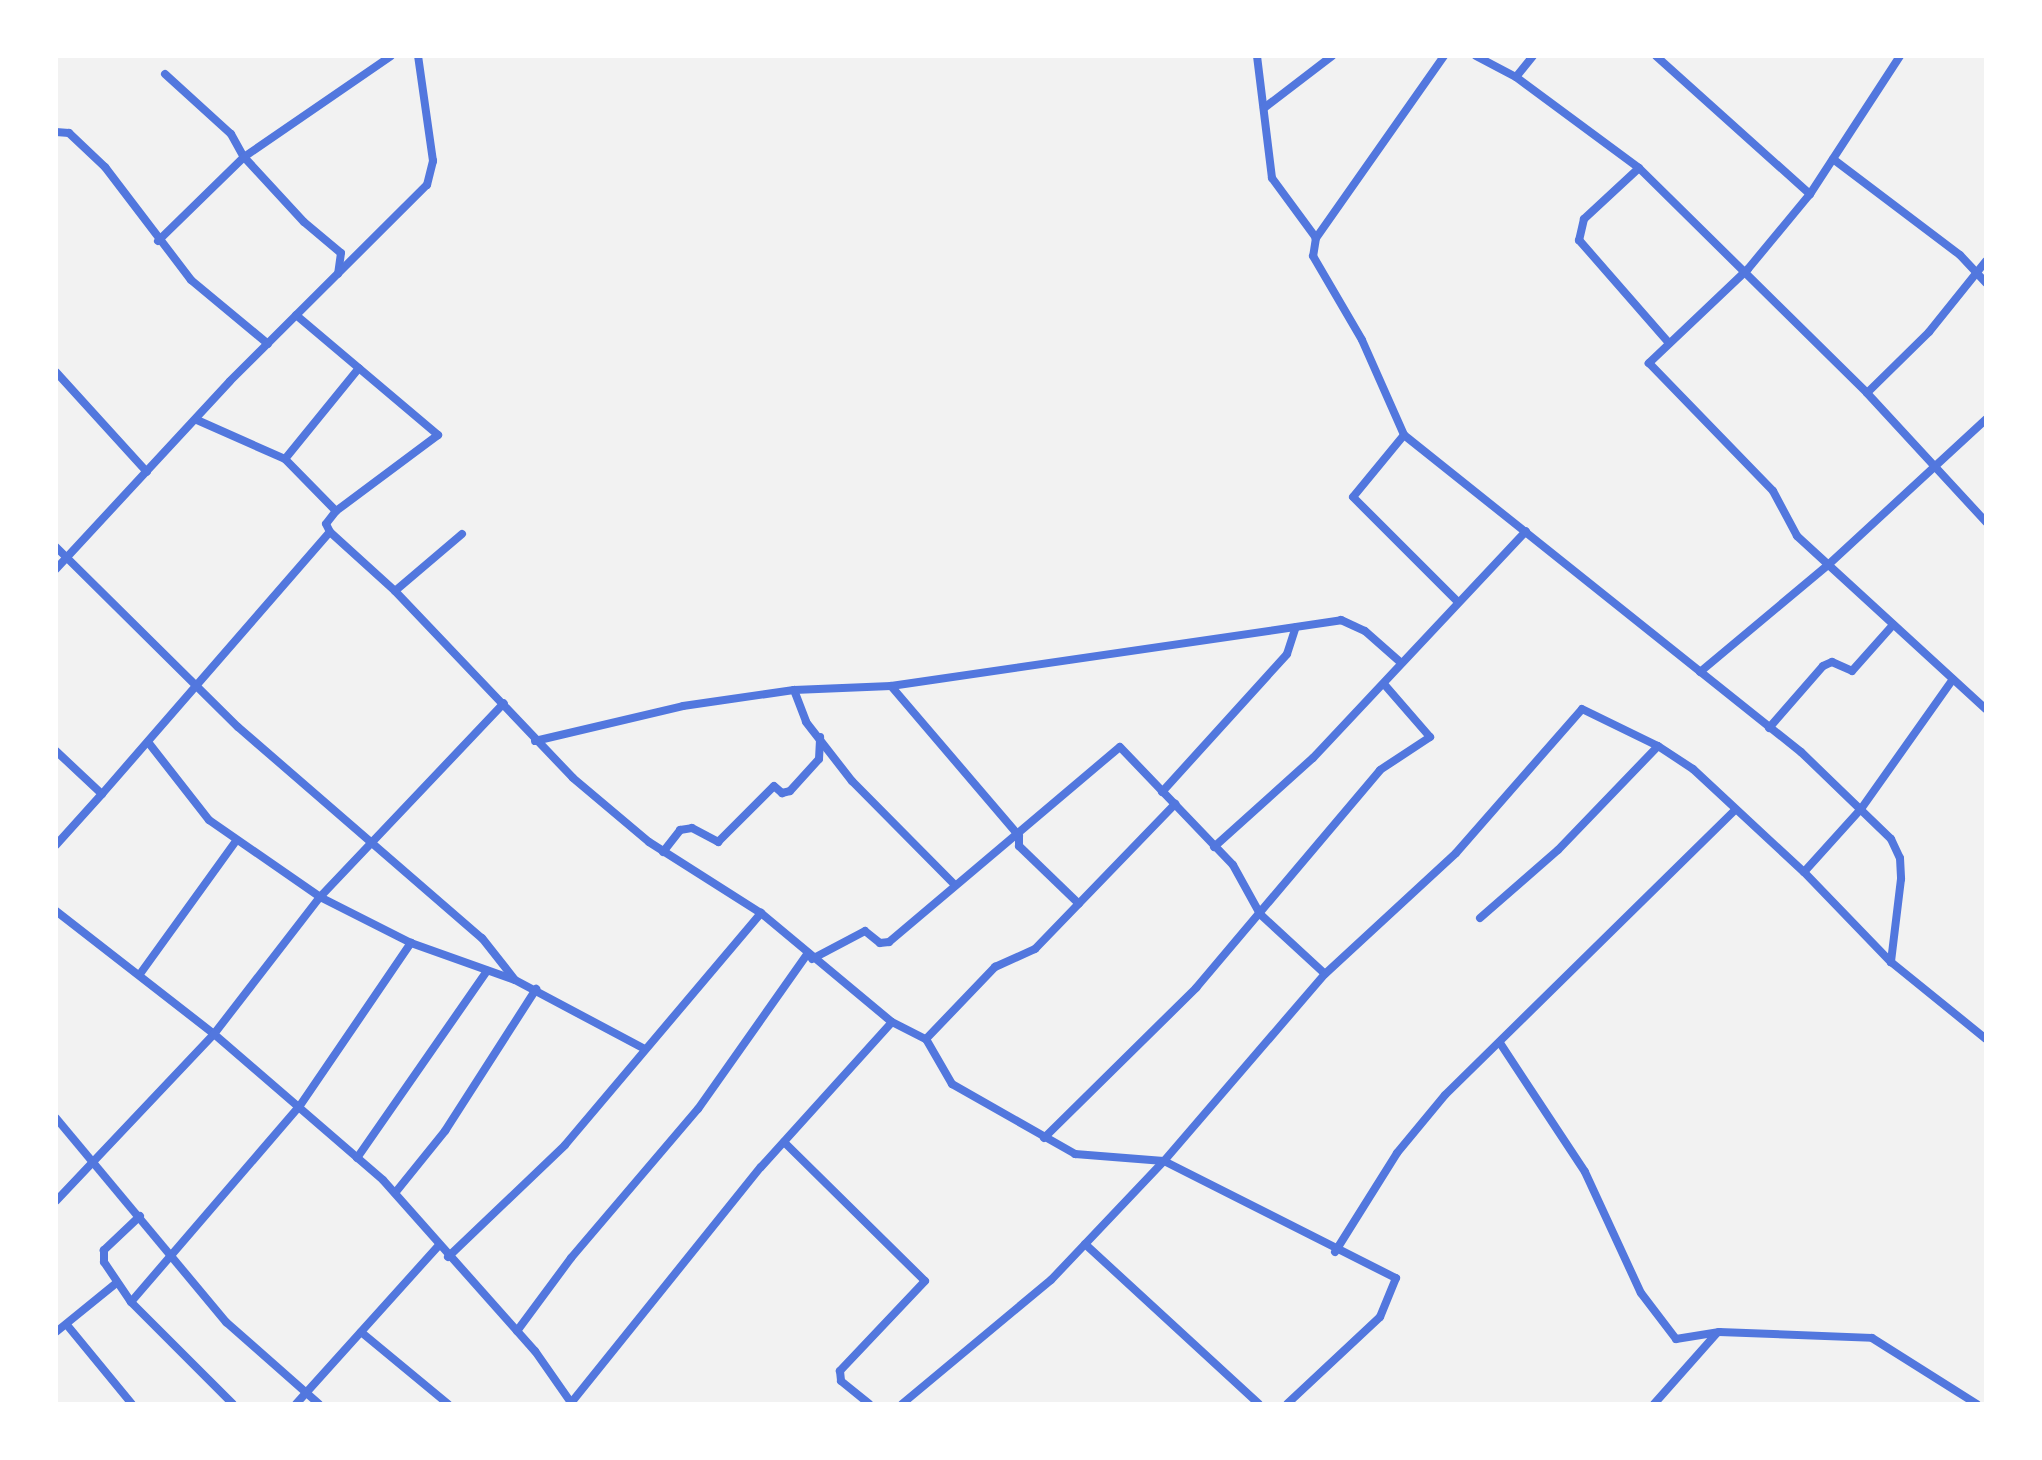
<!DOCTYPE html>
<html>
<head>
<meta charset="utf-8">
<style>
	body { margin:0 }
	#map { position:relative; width:2042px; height:1460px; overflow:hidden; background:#f2f2f2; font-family:"Asap Condensed",sans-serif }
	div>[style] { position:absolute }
	.minor>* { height:8px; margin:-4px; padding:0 4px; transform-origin:4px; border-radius:4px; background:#5277de }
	span { translate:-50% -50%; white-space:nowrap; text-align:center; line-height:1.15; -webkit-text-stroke:6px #fff; paint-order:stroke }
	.frame { position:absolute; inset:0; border:58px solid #fff; pointer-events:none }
</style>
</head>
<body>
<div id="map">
	<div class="minor">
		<i style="left:1257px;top:56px;width:123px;rotate:83deg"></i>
		<i style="left:1272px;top:178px;width:74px;rotate:53.7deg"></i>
		<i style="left:1444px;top:56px;width:223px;rotate:125.1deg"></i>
		<i style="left:1316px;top:238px;width:18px;rotate:99deg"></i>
		<i style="left:1313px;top:256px;width:97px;rotate:59.7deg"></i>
		<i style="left:1362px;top:340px;width:104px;rotate:66.1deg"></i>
		<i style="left:1404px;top:435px;width:508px;rotate:38.61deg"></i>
		<i style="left:1801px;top:752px;width:125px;rotate:44deg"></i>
		<i style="left:1891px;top:839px;width:21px;rotate:65deg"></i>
		<i style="left:1900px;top:858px;width:21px;rotate:87deg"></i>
		<i style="left:1901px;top:879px;width:84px;rotate:96.9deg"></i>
		<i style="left:1476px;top:56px;width:45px;rotate:27.7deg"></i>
		<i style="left:1516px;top:77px;width:153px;rotate:36.5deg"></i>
		<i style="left:1639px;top:168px;width:320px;rotate:44.6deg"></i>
		<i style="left:1867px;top:393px;width:176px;rotate:47.3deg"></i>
		<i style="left:1656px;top:56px;width:207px;rotate:41.9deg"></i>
		<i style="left:1900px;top:56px;width:165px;rotate:123.1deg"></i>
		<i style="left:1810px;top:194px;width:97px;rotate:129.6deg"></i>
		<i style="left:1748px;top:269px;width:137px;rotate:136.5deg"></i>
		<i style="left:1649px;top:363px;width:178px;rotate:45.9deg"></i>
		<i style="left:1773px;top:491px;width:51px;rotate:61.9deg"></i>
		<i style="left:1797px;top:536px;width:256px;rotate:42.5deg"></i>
		<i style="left:165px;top:74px;width:89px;rotate:42.3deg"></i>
		<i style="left:231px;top:134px;width:26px;rotate:61deg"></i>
		<i style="left:244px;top:157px;width:88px;rotate:47.3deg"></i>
		<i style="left:304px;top:222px;width:48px;rotate:40deg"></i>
		<i style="left:341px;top:253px;width:21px;rotate:98deg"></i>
		<i style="left:1516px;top:77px;width:27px;rotate:-51deg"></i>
		<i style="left:1264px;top:108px;width:86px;rotate:-37.4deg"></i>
		<i style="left:56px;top:132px;width:13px;rotate:4deg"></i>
		<i style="left:69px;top:133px;width:50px;rotate:43.4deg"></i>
		<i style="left:105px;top:167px;width:142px;rotate:52.7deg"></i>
		<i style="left:191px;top:280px;width:100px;rotate:39.7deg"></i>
		<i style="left:1833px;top:159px;width:159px;rotate:37.1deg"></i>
		<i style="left:1960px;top:255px;width:38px;rotate:47deg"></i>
		<i style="left:1639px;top:168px;width:75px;rotate:137.2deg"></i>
		<i style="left:1584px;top:219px;width:22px;rotate:103deg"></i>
		<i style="left:1579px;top:240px;width:135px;rotate:48.9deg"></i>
		<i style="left:158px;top:241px;width:120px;rotate:-44.3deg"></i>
		<i style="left:244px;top:157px;width:178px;rotate:-34.5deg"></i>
		<i style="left:296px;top:315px;width:186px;rotate:40.2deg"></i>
		<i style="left:438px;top:435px;width:127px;rotate:143.3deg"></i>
		<i style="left:336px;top:511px;width:16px;rotate:128deg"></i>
		<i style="left:326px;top:524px;width:9px;rotate:63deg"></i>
		<i style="left:330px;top:532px;width:88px;rotate:42.2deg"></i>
		<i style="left:395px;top:591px;width:258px;rotate:46.4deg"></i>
		<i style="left:573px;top:778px;width:99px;rotate:40.1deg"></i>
		<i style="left:649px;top:842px;width:133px;rotate:32.4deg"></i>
		<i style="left:761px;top:913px;width:170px;rotate:39.8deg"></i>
		<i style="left:892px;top:1022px;width:38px;rotate:27deg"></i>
		<i style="left:926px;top:1039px;width:52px;rotate:60deg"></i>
		<i style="left:952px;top:1084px;width:142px;rotate:29.6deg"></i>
		<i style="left:1075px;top:1154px;width:89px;rotate:4.5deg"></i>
		<i style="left:1164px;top:1161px;width:260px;rotate:26.8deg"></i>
		<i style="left:1396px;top:1278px;width:42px;rotate:112.3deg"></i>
		<i style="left:1380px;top:1317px;width:127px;rotate:136.9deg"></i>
		<i style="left:56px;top:372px;width:135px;rotate:47.7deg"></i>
		<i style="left:1867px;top:393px;width:87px;rotate:-44.5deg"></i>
		<i style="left:1929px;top:332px;width:91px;rotate:-51.2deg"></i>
		<i style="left:197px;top:420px;width:96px;rotate:23.9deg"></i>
		<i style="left:285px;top:459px;width:73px;rotate:45.6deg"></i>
		<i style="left:1404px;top:435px;width:80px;rotate:129.4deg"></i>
		<i style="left:1353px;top:497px;width:148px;rotate:45deg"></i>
		<i style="left:285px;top:459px;width:117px;rotate:-50.9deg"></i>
		<i style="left:56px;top:547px;width:256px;rotate:44.7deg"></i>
		<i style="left:238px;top:727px;width:323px;rotate:40.9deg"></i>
		<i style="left:482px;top:938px;width:53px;rotate:51.8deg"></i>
		<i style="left:515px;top:980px;width:147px;rotate:28deg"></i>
		<i style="left:56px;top:569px;width:256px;rotate:-47.2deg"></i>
		<i style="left:230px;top:381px;width:278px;rotate:-44.9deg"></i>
		<i style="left:427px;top:185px;width:25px;rotate:-76deg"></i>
		<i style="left:433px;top:161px;width:106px;rotate:-98.1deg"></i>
		<i style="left:395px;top:591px;width:88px;rotate:-40.4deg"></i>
		<i style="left:1700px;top:672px;width:167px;rotate:-39.9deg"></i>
		<i style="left:1828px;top:565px;width:215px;rotate:-42.7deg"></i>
		<i style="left:891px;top:686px;width:197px;rotate:49.5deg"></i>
		<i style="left:1019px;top:836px;width:10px;rotate:90deg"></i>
		<i style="left:1019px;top:846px;width:83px;rotate:44deg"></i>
		<i style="left:794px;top:690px;width:34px;rotate:69deg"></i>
		<i style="left:806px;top:722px;width:75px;rotate:52.1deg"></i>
		<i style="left:852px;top:781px;width:146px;rotate:45.3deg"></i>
		<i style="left:1769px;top:728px;width:82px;rotate:-48.9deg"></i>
		<i style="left:1823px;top:666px;width:10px;rotate:-24deg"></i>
		<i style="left:1832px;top:662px;width:22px;rotate:24deg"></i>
		<i style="left:1852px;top:671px;width:62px;rotate:-48.3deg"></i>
		<i style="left:535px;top:741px;width:152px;rotate:-13.3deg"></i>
		<i style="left:683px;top:706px;width:112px;rotate:-8.2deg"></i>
		<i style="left:794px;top:690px;width:97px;rotate:-2.4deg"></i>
		<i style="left:891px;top:686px;width:455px;rotate:-8.3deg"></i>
		<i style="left:1341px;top:620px;width:26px;rotate:25deg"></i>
		<i style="left:1365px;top:631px;width:45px;rotate:41.4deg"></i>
		<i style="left:148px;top:742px;width:99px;rotate:52deg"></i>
		<i style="left:209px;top:820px;width:135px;rotate:34.7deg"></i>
		<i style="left:320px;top:897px;width:102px;rotate:26.8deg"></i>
		<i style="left:411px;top:943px;width:110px;rotate:19.6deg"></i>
		<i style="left:56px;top:751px;width:63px;rotate:43.1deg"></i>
		<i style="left:102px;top:794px;width:347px;rotate:-49deg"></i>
		<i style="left:1162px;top:792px;width:186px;rotate:-47.8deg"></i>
		<i style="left:1287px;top:654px;width:28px;rotate:-72deg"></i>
		<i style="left:56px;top:845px;width:69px;rotate:-48deg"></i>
		<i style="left:1214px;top:847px;width:133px;rotate:-42deg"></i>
		<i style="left:1313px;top:758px;width:311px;rotate:-46.8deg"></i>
		<i style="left:663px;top:852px;width:28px;rotate:-52deg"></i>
		<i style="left:680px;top:830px;width:12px;rotate:-9deg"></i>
		<i style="left:692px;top:828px;width:30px;rotate:28deg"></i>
		<i style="left:718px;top:842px;width:79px;rotate:-45deg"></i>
		<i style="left:774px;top:786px;width:11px;rotate:41deg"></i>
		<i style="left:782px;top:793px;width:8px;rotate:-14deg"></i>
		<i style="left:790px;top:791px;width:43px;rotate:-47.8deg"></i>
		<i style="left:819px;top:759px;width:22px;rotate:-87deg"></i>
		<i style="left:1804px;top:872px;width:85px;rotate:-47.9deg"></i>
		<i style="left:1861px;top:809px;width:159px;rotate:-54.7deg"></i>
		<i style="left:56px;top:911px;width:200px;rotate:37.9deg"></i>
		<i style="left:214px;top:1034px;width:223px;rotate:40.8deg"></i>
		<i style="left:383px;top:1180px;width:229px;rotate:48.4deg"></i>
		<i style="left:535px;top:1351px;width:65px;rotate:55.1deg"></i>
		<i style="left:1480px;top:918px;width:103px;rotate:-41.1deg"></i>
		<i style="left:1558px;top:850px;width:144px;rotate:-46.1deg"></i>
		<i style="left:812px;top:959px;width:60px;rotate:-27.8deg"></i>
		<i style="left:865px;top:931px;width:19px;rotate:39deg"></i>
		<i style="left:880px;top:943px;width:9px;rotate:-6deg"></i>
		<i style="left:889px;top:942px;width:302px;rotate:-40.2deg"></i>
		<i style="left:1120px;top:747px;width:163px;rotate:46.2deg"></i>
		<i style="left:1233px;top:865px;width:56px;rotate:61.1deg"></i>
		<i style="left:1260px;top:914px;width:88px;rotate:42.7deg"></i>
		<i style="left:140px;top:974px;width:164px;rotate:-54.2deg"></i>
		<i style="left:926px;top:1039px;width:100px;rotate:-46.2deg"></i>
		<i style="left:995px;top:967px;width:44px;rotate:-24.2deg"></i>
		<i style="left:1035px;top:949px;width:202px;rotate:-46deg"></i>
		<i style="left:1500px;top:1043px;width:154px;rotate:56.6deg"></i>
		<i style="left:1585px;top:1172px;width:133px;rotate:65.2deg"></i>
		<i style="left:1641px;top:1293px;width:58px;rotate:52.7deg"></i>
		<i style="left:1676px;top:1339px;width:44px;rotate:-9.2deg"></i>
		<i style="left:1719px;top:1332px;width:153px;rotate:2.2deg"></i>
		<i style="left:1872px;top:1338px;width:124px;rotate:32.2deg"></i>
		<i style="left:56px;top:1118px;width:266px;rotate:50.2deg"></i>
		<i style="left:226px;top:1322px;width:124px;rotate:41.4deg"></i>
		<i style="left:1044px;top:1138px;width:214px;rotate:-44.6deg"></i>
		<i style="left:1196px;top:988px;width:285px;rotate:-49.8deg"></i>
		<i style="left:1380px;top:770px;width:60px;rotate:-33.4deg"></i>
		<i style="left:1430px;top:737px;width:70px;rotate:-131deg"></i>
		<i style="left:784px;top:1142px;width:198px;rotate:44.6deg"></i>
		<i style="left:925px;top:1281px;width:124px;rotate:133.4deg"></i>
		<i style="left:840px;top:1371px;width:10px;rotate:84deg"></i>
		<i style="left:841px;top:1381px;width:36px;rotate:39deg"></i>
		<i style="left:357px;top:1158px;width:228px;rotate:-55.2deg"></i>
		<i style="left:395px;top:1193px;width:80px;rotate:-51.1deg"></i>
		<i style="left:445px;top:1131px;width:169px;rotate:-57.3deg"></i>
		<i style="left:56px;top:1201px;width:230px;rotate:-46.6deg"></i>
		<i style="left:214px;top:1034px;width:173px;rotate:-52.3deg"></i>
		<i style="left:320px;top:897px;width:267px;rotate:-46.5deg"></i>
		<i style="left:140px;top:1216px;width:50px;rotate:136.6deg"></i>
		<i style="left:104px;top:1250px;width:12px;rotate:90deg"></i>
		<i style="left:104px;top:1262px;width:48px;rotate:56deg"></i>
		<i style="left:131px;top:1302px;width:144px;rotate:45deg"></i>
		<i style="left:1085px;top:1244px;width:236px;rotate:42.6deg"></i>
		<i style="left:1335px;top:1252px;width:117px;rotate:-57.9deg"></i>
		<i style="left:1397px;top:1153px;width:75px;rotate:-50.4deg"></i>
		<i style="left:1445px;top:1095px;width:407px;rotate:-44.5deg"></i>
		<i style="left:448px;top:1257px;width:162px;rotate:-43.7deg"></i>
		<i style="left:565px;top:1145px;width:304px;rotate:-49.8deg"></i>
		<i style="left:131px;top:1302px;width:257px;rotate:-49.3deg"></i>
		<i style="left:299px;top:1107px;width:199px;rotate:-55.7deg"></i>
		<i style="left:67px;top:1325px;width:102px;rotate:50.6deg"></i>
		<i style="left:517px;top:1331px;width:91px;rotate:-53.5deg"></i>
		<i style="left:571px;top:1258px;width:196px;rotate:-49.6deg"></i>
		<i style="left:698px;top:1109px;width:191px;rotate:-54.8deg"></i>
		<i style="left:56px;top:1332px;width:76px;rotate:-39.1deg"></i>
		<i style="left:361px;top:1332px;width:113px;rotate:39.6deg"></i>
		<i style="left:571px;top:1403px;width:303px;rotate:-51.2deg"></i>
		<i style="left:761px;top:1167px;width:195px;rotate:-47.9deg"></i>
		<i style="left:296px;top:1404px;width:214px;rotate:-48deg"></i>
		<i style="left:902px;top:1404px;width:194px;rotate:-39.8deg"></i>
		<i style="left:1051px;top:1280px;width:164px;rotate:-46.5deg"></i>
		<i style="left:1164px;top:1161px;width:247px;rotate:-49.3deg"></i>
		<i style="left:1325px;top:974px;width:178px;rotate:-42.7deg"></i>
		<i style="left:1456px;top:853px;width:191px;rotate:-48.8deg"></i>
		<i style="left:1582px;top:709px;width:85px;rotate:26deg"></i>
		<i style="left:1658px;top:746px;width:42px;rotate:33.3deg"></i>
		<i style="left:1693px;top:769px;width:151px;rotate:42.9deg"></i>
		<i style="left:1804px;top:872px;width:125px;rotate:46deg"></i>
		<i style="left:1891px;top:962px;width:122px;rotate:39deg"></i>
		<i style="left:1654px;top:1404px;width:95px;rotate:-48.4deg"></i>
	</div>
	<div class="frame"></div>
</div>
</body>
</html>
